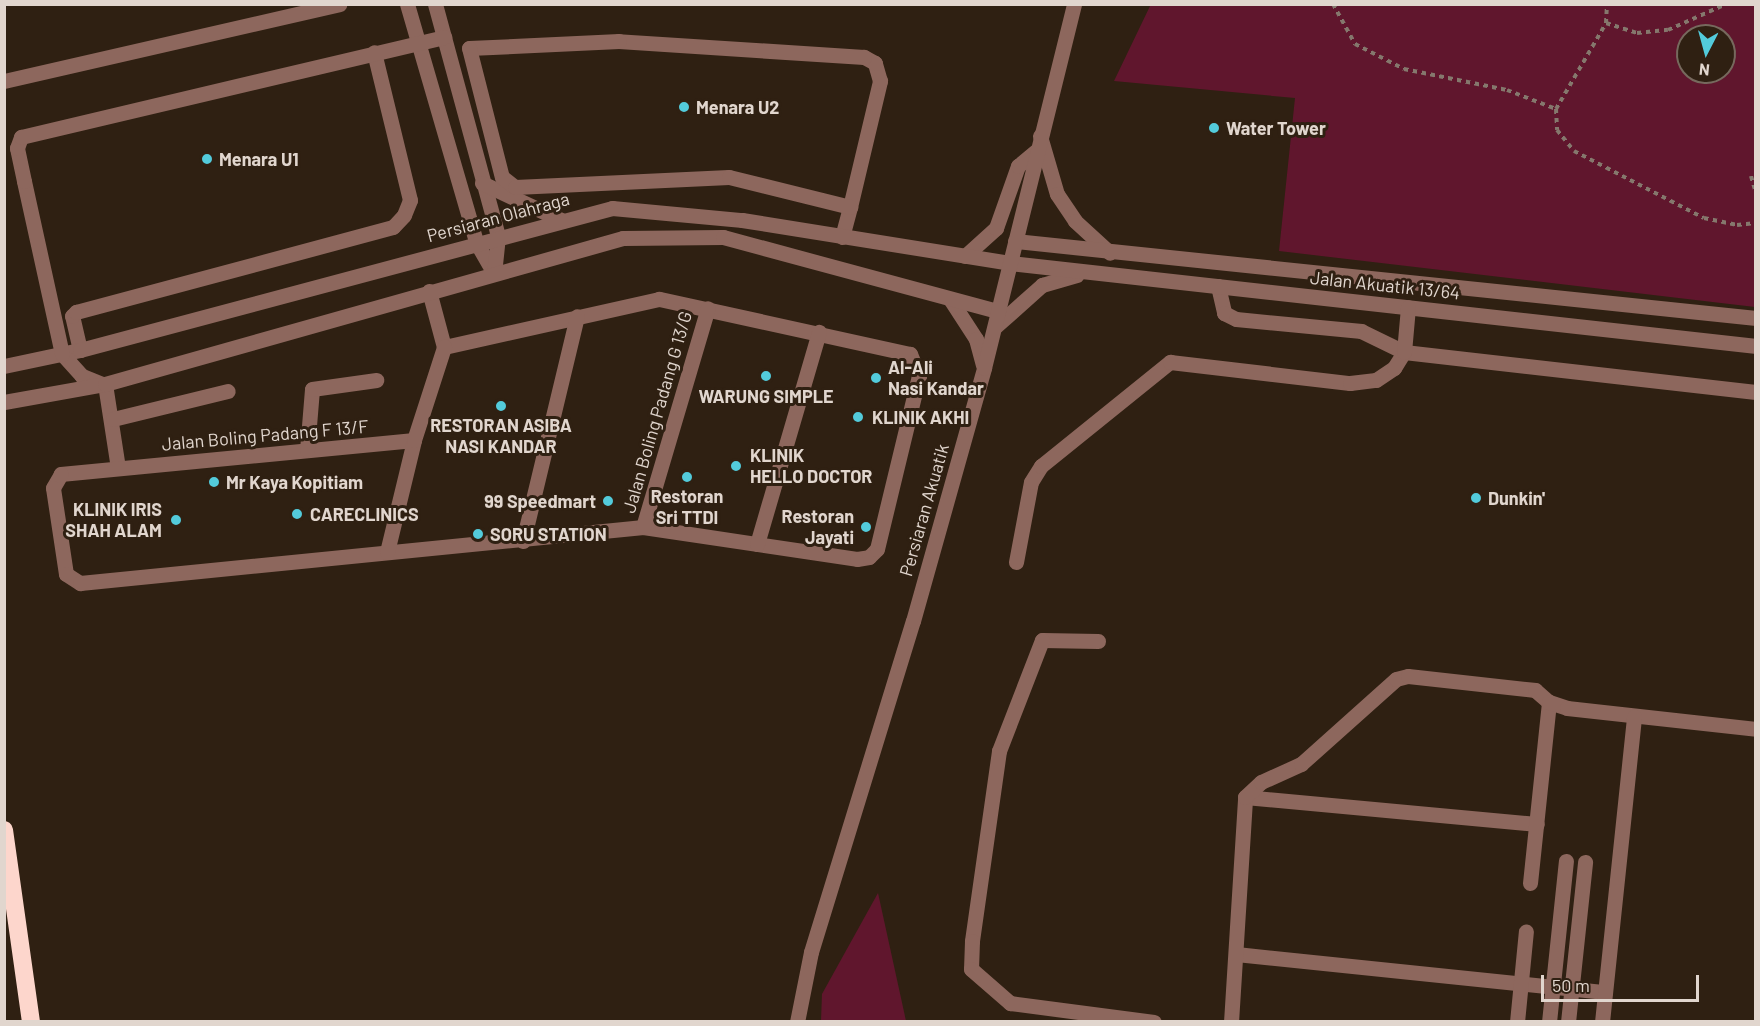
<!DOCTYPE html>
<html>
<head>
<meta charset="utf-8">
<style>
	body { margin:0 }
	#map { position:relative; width:1760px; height:1026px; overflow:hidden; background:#2f2012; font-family:Barlow,sans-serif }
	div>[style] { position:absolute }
	.green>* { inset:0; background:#60162d }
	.path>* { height:4px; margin-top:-2px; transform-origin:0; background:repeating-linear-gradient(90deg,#85786d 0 4.5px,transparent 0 9px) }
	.minor>* { height:15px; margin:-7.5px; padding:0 7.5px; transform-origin:7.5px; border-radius:7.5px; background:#8d675d }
	.highway>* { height:18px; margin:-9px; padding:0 9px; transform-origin:9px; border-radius:9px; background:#fdd6cc }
	.dots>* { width:16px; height:16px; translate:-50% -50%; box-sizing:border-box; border:3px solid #2f2012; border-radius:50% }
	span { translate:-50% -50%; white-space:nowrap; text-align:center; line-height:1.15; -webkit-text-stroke:6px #2f2012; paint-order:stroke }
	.poi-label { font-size:18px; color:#e1d6ce; font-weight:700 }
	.left { translate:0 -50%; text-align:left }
	.right { translate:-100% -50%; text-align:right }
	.street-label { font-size:18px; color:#e1d6ce }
	.frame { position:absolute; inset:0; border:6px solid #e1d6ce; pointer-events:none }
	.north { position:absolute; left:1676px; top:24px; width:60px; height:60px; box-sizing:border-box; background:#2f2012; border:2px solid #76695d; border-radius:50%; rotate:186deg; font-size:16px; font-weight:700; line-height:24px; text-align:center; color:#e1d6ce }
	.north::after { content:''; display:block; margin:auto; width:21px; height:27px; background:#53cbdb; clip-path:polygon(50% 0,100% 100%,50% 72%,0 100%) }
	.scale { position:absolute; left:1541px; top:975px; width:158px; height:27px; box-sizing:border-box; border:3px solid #e1d6ce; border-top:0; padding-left:8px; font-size:18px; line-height:21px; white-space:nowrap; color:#e1d6ce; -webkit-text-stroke:4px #2f2012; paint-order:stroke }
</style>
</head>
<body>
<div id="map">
	<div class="green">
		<i style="clip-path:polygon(evenodd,1151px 4px,1755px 5px,1755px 307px,1279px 251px,1295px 98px,1114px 81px,1151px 4px,1688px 36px,1724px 36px,1724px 72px,1688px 72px,1688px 36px)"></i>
		<i style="clip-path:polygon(878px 893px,906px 1021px,821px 1021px,822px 994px)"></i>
	</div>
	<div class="path">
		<i style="left:1333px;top:4px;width:46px;rotate:61.2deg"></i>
		<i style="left:1355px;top:44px;width:55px;rotate:27deg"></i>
		<i style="left:1404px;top:69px;width:105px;rotate:11.5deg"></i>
		<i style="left:1507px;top:90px;width:53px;rotate:21.2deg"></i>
		<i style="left:1556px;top:109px;width:21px;rotate:87deg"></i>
		<i style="left:1557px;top:130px;width:27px;rotate:51deg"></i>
		<i style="left:1574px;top:151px;width:146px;rotate:27.3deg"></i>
		<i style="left:1704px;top:218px;width:34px;rotate:12deg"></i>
		<i style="left:1737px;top:225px;width:19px;rotate:-6deg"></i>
		<i style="left:1606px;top:23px;width:33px;rotate:18deg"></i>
		<i style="left:1637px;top:33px;width:31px;rotate:-6deg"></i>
		<i style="left:1668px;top:30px;width:64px;rotate:-24.1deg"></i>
		<i style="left:1556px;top:109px;width:99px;rotate:-59.8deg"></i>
		<i style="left:1606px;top:23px;width:19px;rotate:-87deg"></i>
		<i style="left:1751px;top:176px;width:19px;rotate:74deg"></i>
	</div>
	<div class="minor">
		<i style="left:407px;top:4px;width:248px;rotate:73.8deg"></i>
		<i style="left:476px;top:242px;width:36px;rotate:60deg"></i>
		<i style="left:435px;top:4px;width:240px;rotate:74.8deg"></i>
		<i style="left:498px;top:236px;width:37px;rotate:96deg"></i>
		<i style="left:4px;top:81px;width:344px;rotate:-12.9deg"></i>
		<i style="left:1040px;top:136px;width:60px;rotate:73.7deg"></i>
		<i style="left:1057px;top:194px;width:32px;rotate:56deg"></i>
		<i style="left:1075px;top:221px;width:47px;rotate:42.4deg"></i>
		<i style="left:482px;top:183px;width:87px;rotate:25.1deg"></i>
		<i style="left:842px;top:237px;width:31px;rotate:-75deg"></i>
		<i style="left:850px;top:207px;width:130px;rotate:-76.6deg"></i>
		<i style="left:880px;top:81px;width:19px;rotate:-106deg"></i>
		<i style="left:875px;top:63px;width:13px;rotate:-151deg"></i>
		<i style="left:864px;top:57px;width:246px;rotate:-176.3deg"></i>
		<i style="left:619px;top:41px;width:150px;rotate:177.3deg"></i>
		<i style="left:469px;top:48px;width:133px;rotate:75.7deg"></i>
		<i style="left:502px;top:177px;width:16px;rotate:38deg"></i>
		<i style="left:515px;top:187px;width:214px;rotate:-2.7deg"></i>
		<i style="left:729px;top:177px;width:125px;rotate:13.9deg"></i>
		<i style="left:1015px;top:241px;width:745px;rotate:5.93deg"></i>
		<i style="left:965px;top:256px;width:42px;rotate:-42.1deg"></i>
		<i style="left:996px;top:228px;width:66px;rotate:-70.5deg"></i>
		<i style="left:1018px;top:166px;width:23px;rotate:-40deg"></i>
		<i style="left:1218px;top:286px;width:28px;rotate:77deg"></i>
		<i style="left:1224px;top:313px;width:13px;rotate:27deg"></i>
		<i style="left:1236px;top:319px;width:126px;rotate:5.5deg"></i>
		<i style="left:1361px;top:331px;width:48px;rotate:26deg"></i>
		<i style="left:1404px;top:352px;width:354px;rotate:6.5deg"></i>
		<i style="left:429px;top:291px;width:58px;rotate:75deg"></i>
		<i style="left:950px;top:299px;width:48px;rotate:57deg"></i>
		<i style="left:976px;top:339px;width:27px;rotate:75deg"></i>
		<i style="left:996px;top:326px;width:62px;rotate:-41.7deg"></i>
		<i style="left:1042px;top:285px;width:36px;rotate:-16deg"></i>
		<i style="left:80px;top:350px;width:35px;rotate:-103deg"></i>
		<i style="left:72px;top:316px;width:6px;rotate:-45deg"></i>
		<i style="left:76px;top:312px;width:328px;rotate:-15deg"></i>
		<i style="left:393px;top:227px;width:16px;rotate:-47deg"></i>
		<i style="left:404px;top:215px;width:16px;rotate:-68deg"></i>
		<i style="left:410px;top:200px;width:152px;rotate:-103.7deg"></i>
		<i style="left:4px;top:366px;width:78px;rotate:-11.9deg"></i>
		<i style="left:80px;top:350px;width:551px;rotate:-14.94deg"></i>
		<i style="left:612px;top:208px;width:131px;rotate:5.3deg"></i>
		<i style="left:742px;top:220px;width:271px;rotate:9.1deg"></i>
		<i style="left:1010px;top:263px;width:751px;rotate:6.35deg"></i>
		<i style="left:102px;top:384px;width:22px;rotate:-158deg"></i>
		<i style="left:82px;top:376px;width:30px;rotate:-132deg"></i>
		<i style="left:62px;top:354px;width:177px;rotate:-102.4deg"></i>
		<i style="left:24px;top:181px;width:34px;rotate:-102deg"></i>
		<i style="left:17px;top:148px;width:12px;rotate:-70deg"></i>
		<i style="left:21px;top:137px;width:435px;rotate:-13.3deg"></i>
		<i style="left:105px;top:384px;width:85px;rotate:81.2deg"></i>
		<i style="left:4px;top:402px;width:103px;rotate:-10.1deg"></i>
		<i style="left:105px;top:384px;width:538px;rotate:-15.74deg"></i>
		<i style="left:623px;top:238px;width:100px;rotate:-0.6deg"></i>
		<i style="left:723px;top:237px;width:285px;rotate:15.1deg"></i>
		<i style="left:113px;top:419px;width:118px;rotate:-13.7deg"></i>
		<i style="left:414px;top:440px;width:355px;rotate:174.5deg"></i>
		<i style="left:61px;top:474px;width:16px;rotate:120deg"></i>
		<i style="left:53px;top:488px;width:87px;rotate:81.4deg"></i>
		<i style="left:66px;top:574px;width:17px;rotate:33deg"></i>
		<i style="left:80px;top:583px;width:566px;rotate:-5.68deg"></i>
		<i style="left:643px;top:527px;width:216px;rotate:8.5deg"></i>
		<i style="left:857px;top:559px;width:12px;rotate:-9deg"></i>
		<i style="left:869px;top:557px;width:11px;rotate:-45deg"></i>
		<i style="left:877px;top:549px;width:178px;rotate:-76.4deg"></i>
		<i style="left:919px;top:376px;width:24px;rotate:-112deg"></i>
		<i style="left:910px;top:354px;width:257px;rotate:-167.6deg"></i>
		<i style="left:659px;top:299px;width:220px;rotate:167.4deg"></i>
		<i style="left:307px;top:450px;width:61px;rotate:-85.3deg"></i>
		<i style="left:312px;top:389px;width:65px;rotate:-8deg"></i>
		<i style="left:643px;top:527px;width:228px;rotate:-73.5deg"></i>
		<i style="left:523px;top:541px;width:231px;rotate:-76.5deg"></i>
		<i style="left:757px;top:544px;width:221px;rotate:-73.7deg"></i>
		<i style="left:387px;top:552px;width:115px;rotate:-76.4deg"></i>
		<i style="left:414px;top:440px;width:98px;rotate:-72.1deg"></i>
		<i style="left:1016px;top:562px;width:81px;rotate:-79.4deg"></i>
		<i style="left:1031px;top:482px;width:19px;rotate:-58deg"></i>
		<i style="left:1041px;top:466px;width:166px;rotate:-38.9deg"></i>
		<i style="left:1170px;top:362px;width:181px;rotate:6.7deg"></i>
		<i style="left:1350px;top:383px;width:26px;rotate:-7deg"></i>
		<i style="left:1376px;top:380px;width:22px;rotate:-34deg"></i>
		<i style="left:1394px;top:368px;width:19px;rotate:-58deg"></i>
		<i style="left:1404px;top:352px;width:45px;rotate:-84.9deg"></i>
		<i style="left:1098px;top:641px;width:56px;rotate:-179deg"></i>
		<i style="left:1042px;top:640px;width:119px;rotate:111.2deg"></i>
		<i style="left:999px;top:751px;width:192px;rotate:98.1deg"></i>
		<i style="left:972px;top:941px;width:28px;rotate:92deg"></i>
		<i style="left:971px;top:969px;width:52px;rotate:41.1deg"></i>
		<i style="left:1010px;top:1003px;width:145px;rotate:7.5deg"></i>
		<i style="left:1245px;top:797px;width:293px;rotate:5.3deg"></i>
		<i style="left:1530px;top:883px;width:182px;rotate:-84deg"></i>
		<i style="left:1236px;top:954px;width:371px;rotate:5.9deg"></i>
		<i style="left:797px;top:1022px;width:71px;rotate:-78.7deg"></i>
		<i style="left:811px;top:952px;width:346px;rotate:-72.9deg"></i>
		<i style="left:913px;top:621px;width:263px;rotate:-74.3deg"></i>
		<i style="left:984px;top:368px;width:375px;rotate:-76.1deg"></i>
		<i style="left:1231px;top:1022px;width:225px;rotate:-86.4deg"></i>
		<i style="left:1245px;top:797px;width:22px;rotate:-43deg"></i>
		<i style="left:1261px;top:782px;width:44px;rotate:-24.2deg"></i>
		<i style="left:1301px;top:764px;width:127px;rotate:-41.8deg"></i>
		<i style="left:1396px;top:679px;width:12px;rotate:-14deg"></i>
		<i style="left:1408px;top:676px;width:128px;rotate:6.3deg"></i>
		<i style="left:1535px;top:690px;width:18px;rotate:41deg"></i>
		<i style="left:1549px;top:702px;width:19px;rotate:18deg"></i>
		<i style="left:1567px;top:708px;width:190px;rotate:6.3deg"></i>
		<i style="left:1517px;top:1022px;width:91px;rotate:-84.4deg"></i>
		<i style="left:1549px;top:1022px;width:162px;rotate:-84deg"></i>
		<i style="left:1568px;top:1022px;width:161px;rotate:-83.9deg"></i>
		<i style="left:1602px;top:1022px;width:307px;rotate:-84deg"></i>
	</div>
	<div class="highway">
		<i style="left:4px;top:830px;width:194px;rotate:82deg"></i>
	</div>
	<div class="dots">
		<i style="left:684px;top:107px;background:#53cbdb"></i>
		<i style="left:1214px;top:128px;background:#53cbdb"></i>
		<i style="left:207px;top:159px;background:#53cbdb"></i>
		<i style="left:766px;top:376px;background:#53cbdb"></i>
		<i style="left:876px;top:378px;background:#53cbdb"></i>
		<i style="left:501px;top:406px;background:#53cbdb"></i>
		<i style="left:858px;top:417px;background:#53cbdb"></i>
		<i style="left:736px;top:466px;background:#53cbdb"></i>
		<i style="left:687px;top:477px;background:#53cbdb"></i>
		<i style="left:214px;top:482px;background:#53cbdb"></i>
		<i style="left:1476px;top:498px;background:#53cbdb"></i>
		<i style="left:608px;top:501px;background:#53cbdb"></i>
		<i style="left:297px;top:514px;background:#53cbdb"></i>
		<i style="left:176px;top:520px;background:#53cbdb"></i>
		<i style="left:866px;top:527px;background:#53cbdb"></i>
		<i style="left:478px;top:534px;background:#53cbdb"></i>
	</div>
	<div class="poi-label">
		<span class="left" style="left:696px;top:107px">Menara U2</span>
		<span class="left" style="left:1226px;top:128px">Water Tower</span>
		<span class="left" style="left:219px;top:159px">Menara U1</span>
		<span class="left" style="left:888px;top:378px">Al-Ali<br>Nasi Kandar</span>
		<span style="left:766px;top:396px">WARUNG SIMPLE</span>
		<span class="left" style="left:872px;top:417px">KLINIK AKHI</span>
		<span style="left:501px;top:436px">RESTORAN ASIBA<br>NASI KANDAR</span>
		<span class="left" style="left:750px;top:466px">KLINIK<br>HELLO DOCTOR</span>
		<span class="left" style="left:226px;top:482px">Mr Kaya Kopitiam</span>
		<span style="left:687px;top:507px">Restoran<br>Sri TTDI</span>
		<span class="left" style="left:1488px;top:498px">Dunkin'</span>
		<span class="right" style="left:596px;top:501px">99 Speedmart</span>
		<span class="right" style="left:162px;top:520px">KLINIK IRIS<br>SHAH ALAM</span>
		<span class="left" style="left:310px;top:514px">CARECLINICS</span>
		<span class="right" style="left:854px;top:527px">Restoran<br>Jayati</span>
		<span class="left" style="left:490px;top:534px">SORU STATION</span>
	</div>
	<div class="street-label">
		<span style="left:498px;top:217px;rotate:-15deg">Persiaran Olahraga</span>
		<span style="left:1385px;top:285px;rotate:6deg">Jalan Akuatik 13/64</span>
		<span style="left:657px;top:412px;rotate:-74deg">Jalan Boling Padang G 13/G</span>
		<span style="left:265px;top:435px;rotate:-5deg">Jalan Boling Padang F 13/F</span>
		<span style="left:924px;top:510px;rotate:-74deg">Persiaran Akuatik</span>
	</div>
	<div class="frame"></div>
	<div class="north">N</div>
	<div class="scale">50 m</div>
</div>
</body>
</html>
